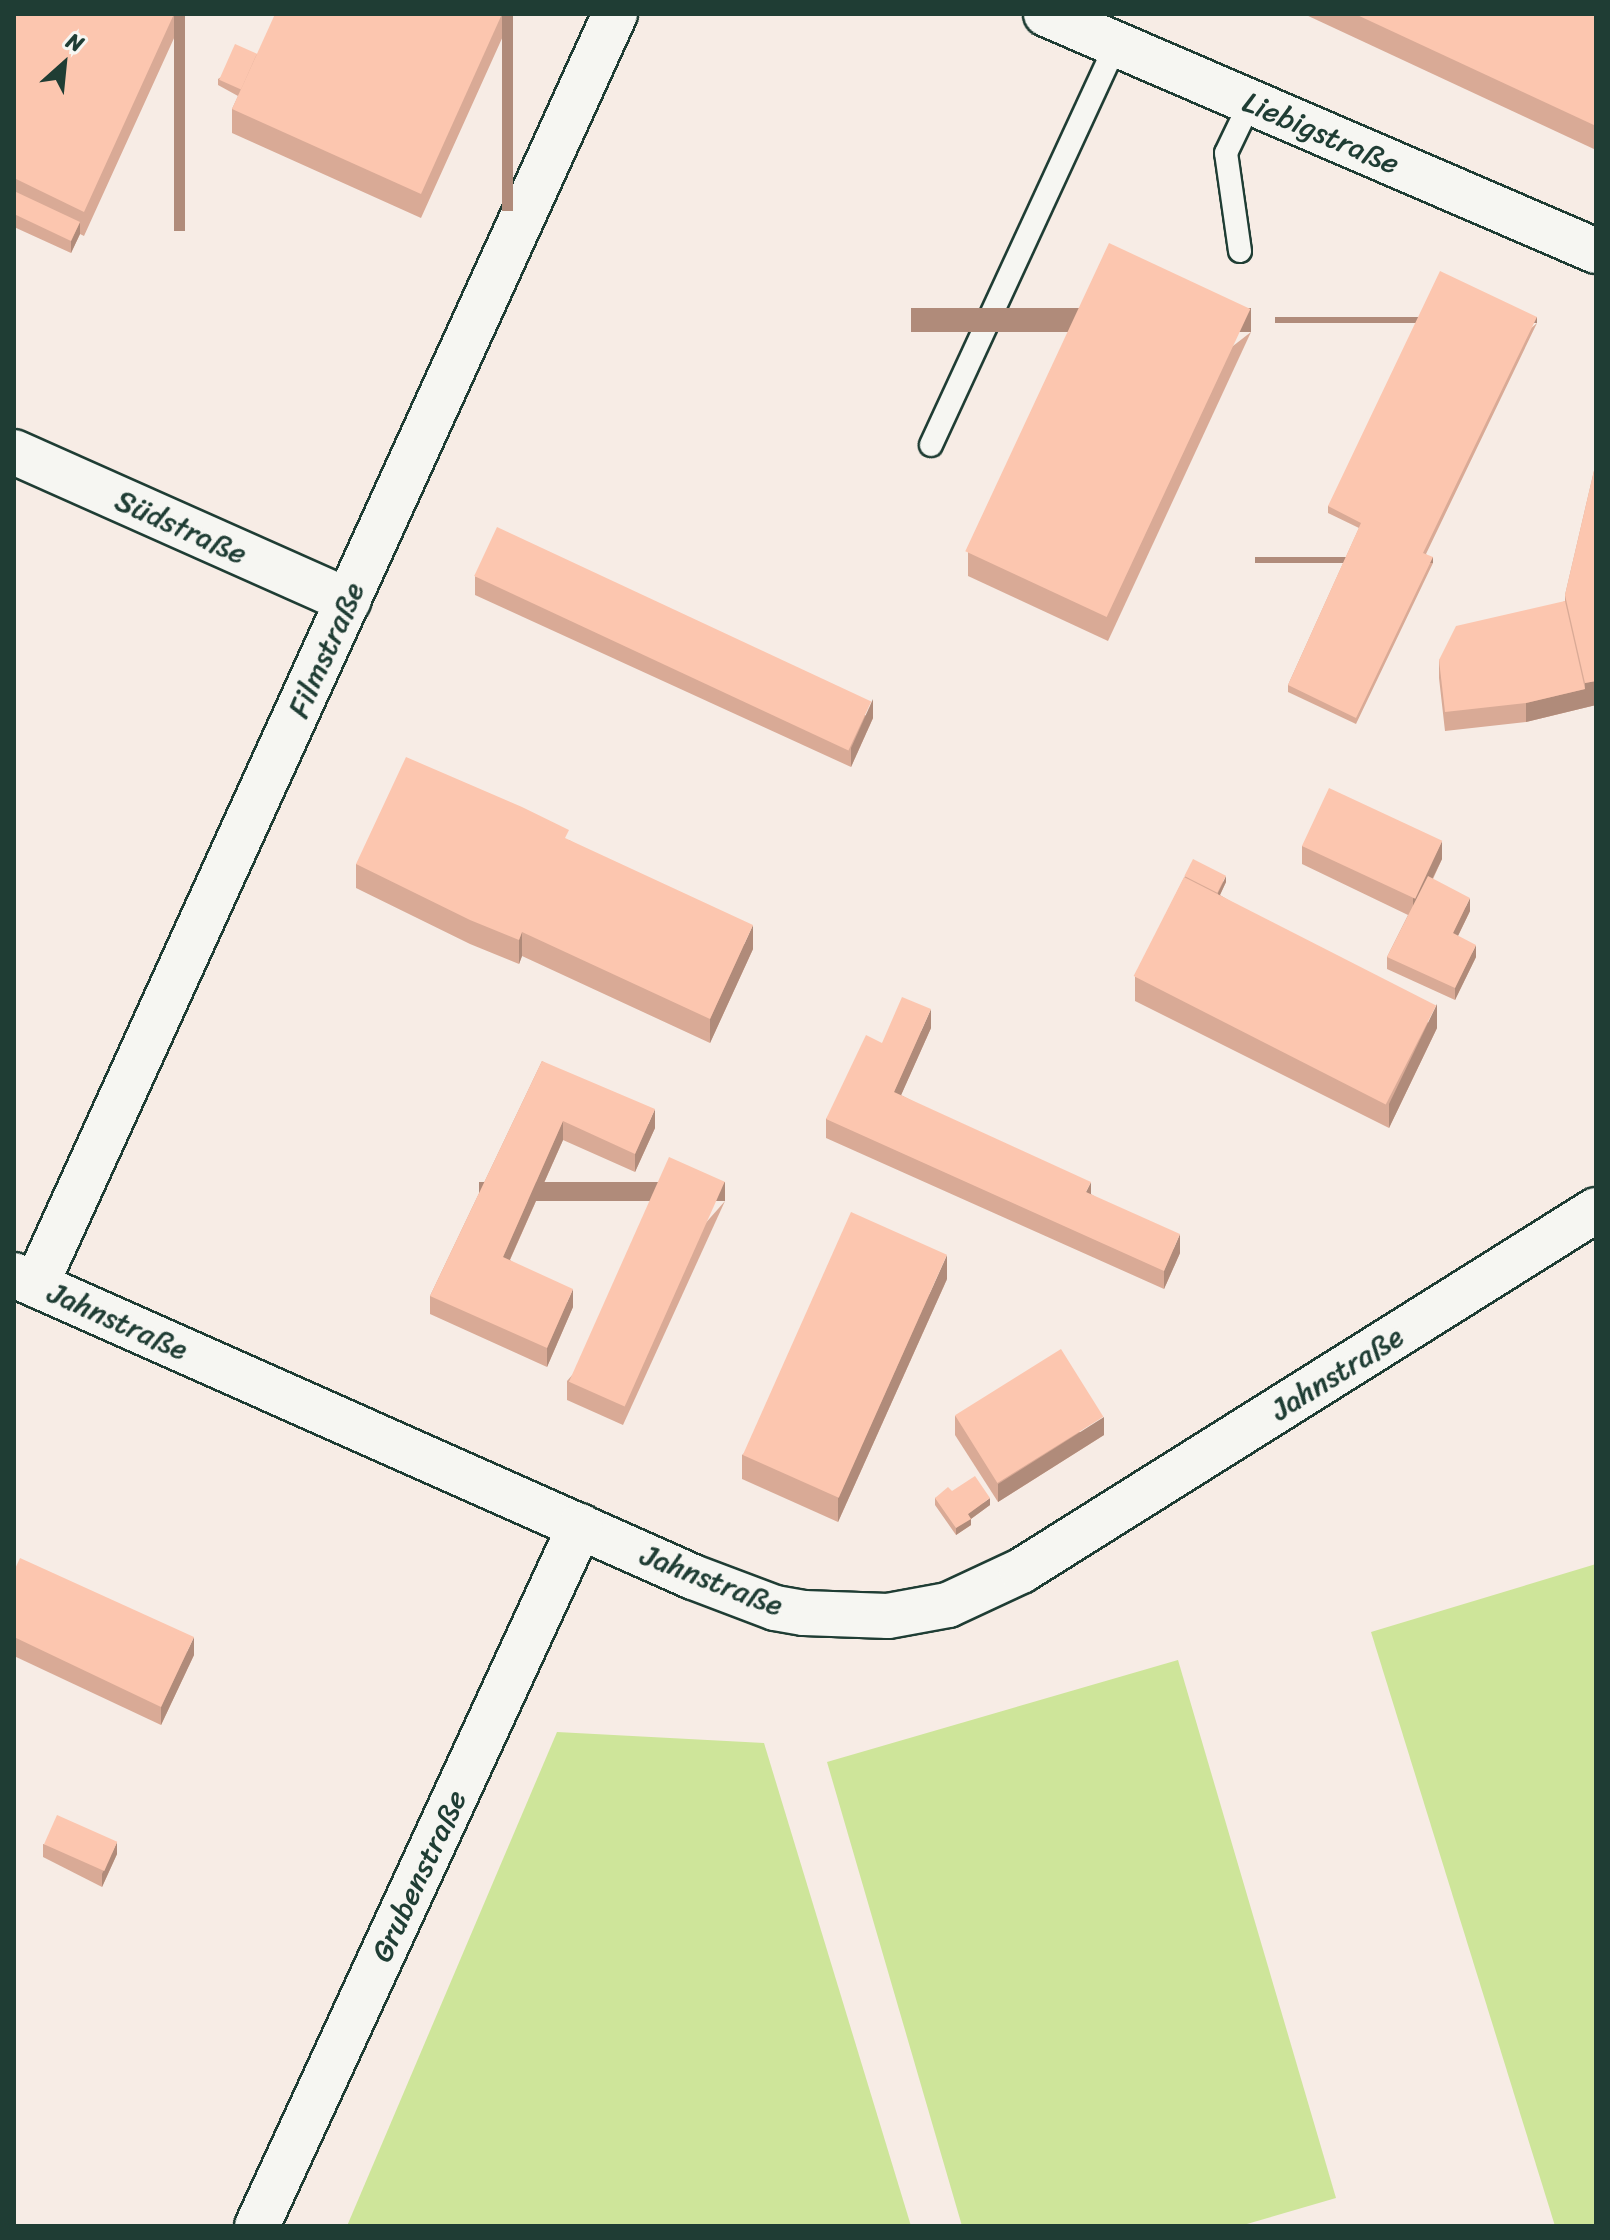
<!DOCTYPE html>
<html>
<head>
<meta charset="utf-8">
<style>
	body { margin:0 }
	#map { position:relative; width:1610px; height:2240px; overflow:hidden; background:#f7ece5; font-family:Sriracha,sans-serif }
	div>[style] { position:absolute }
	.green>* { inset:0; background:#cee59a }
	.roads { filter:drop-shadow(2px 0 #1f3d34) drop-shadow(-2px 0 #1f3d34) drop-shadow(0 2px #1f3d34) drop-shadow(0 -2px #1f3d34) }
	.lane>* { height:22px; margin:-11px; padding:0 11px; transform-origin:11px; border-radius:11px; background:#f6f6f2 }
	.street>* { height:44px; margin:-22px; padding:0 22px; transform-origin:22px; border-radius:22px; background:#f6f6f2 }
	.wall>* { inset:0; background:#d9aa96 }
	.shaded-wall>* { inset:0; background:#b08b7a; transform-origin:0 0 }
	.building>* { inset:0; background:#fcc6af; transform-origin:0 0 }
	span { translate:-50% -50%; white-space:nowrap; text-align:center; line-height:1.15; -webkit-text-stroke:6px #f6f6f2; paint-order:stroke }
	.street-label { font-size:30px; color:#1f3d34 }
	.frame { position:absolute; inset:0; border:16px solid #1f3d34; pointer-events:none }
	.north { position:absolute; left:24px; top:24px; width:80px; height:80px; -webkit-text-stroke:6px #f6f6f2; paint-order:stroke; rotate:27deg; font-size:22px; font-weight:700; line-height:32px; text-align:center; color:#1f3d34 }
	.north::after { content:''; display:block; margin:auto; width:28px; height:36px; background:#1f3d34; clip-path:polygon(50% 0,100% 100%,50% 72%,0 100%) }
</style>
</head>
<body>
<div id="map">
	<div class="green">
		<i style="clip-path:polygon(1596px 1564px,1596px 2225px,1555px 2226px,1371px 1632px)"></i>
		<i style="clip-path:polygon(1178px 1660px,1336px 2198px,1240px 2226px,962px 2226px,827px 1762px)"></i>
		<i style="clip-path:polygon(557px 1732px,764px 1743px,911px 2226px,347px 2226px)"></i>
	</div>
	<div class="roads">
		<div class="lane">
			<i style="left:1240px;top:251px;width:99px;rotate:-98.1deg"></i>
			<i style="left:1226px;top:153px;width:55px;rotate:-64.4deg"></i>
			<i style="left:931px;top:445px;width:441px;rotate:-65.2deg"></i>
		</div>
		<div class="street">
			<i style="left:1046px;top:14px;width:599px;rotate:23.31deg"></i>
			<i style="left:14px;top:452px;width:366px;rotate:24deg"></i>
			<i style="left:14px;top:1275px;width:743px;rotate:23.98deg"></i>
			<i style="left:693px;top:1577px;width:88px;rotate:20.7deg"></i>
			<i style="left:775px;top:1608px;width:29px;rotate:10deg"></i>
			<i style="left:804px;top:1613px;width:84px;rotate:2deg"></i>
			<i style="left:888px;top:1616px;width:61px;rotate:-10.4deg"></i>
			<i style="left:948px;top:1605px;width:81px;rotate:-25deg"></i>
			<i style="left:1021px;top:1571px;width:679px;rotate:-32.12deg"></i>
			<i style="left:36px;top:1285px;width:1397px;rotate:-65.51deg"></i>
			<i style="left:257px;top:2226px;width:771px;rotate:-65.23deg"></i>
		</div>
	</div>
	<div class="wall">
		<i style="clip-path:polygon(14px 14px,185px 14px,84px 236px,80px 234px,71px 253px,14px 227px)"></i>
		<i style="clip-path:polygon(513px 14px,421px 218px,232px 133px,232px 109px,238px 96px,218px 85px,218px 79px,257px 54px)"></i>
		<i style="clip-path:polygon(1304px 14px,1596px 14px,1596px 150px)"></i>
		<i style="clip-path:polygon(1537px 323px,1426px 554px,1433px 563px,1356px 724px,1288px 692px,1288px 685px,1359px 528px,1328px 513px,1328px 506px)"></i>
		<i style="clip-path:polygon(1251px 332px,1108px 641px,968px 576px,968px 552px)"></i>
		<i style="clip-path:polygon(1596px 462px,1596px 705px,1526px 722px,1445px 731px,1439px 678px,1439px 660px,1565px 601px,1565px 595px)"></i>
		<i style="clip-path:polygon(475px 576px,873px 718px,851px 767px,475px 595px)"></i>
		<i style="clip-path:polygon(569px 840px,753px 949px,710px 1043px,522px 956px,519px 964px,470px 944px,356px 888px,356px 864px)"></i>
		<i style="clip-path:polygon(1302px 846px,1442px 859px,1433px 879px,1470px 911px,1458px 936px,1476px 957px,1455px 1000px,1387px 969px,1387px 957px,1408px 915px,1302px 864px)"></i>
		<i style="clip-path:polygon(1185px 876px,1226px 882px,1220px 895px,1437px 1028px,1389px 1128px,1135px 1001px,1135px 977px)"></i>
		<i style="clip-path:polygon(931px 1028px,901px 1095px,1091px 1194px,1180px 1253px,1164px 1289px,826px 1138px,826px 1119px,882px 1043px)"></i>
		<i style="clip-path:polygon(542px 1061px,655px 1128px,635px 1172px,563px 1140px,510px 1260px,573px 1307px,547px 1367px,430px 1314px,430px 1296px)"></i>
		<i style="clip-path:polygon(725px 1201px,623px 1425px,567px 1400px,567px 1381px)"></i>
		<i style="clip-path:polygon(947px 1279px,838px 1522px,742px 1479px,742px 1455px)"></i>
		<i style="clip-path:polygon(955px 1416px,1104px 1435px,998px 1502px,955px 1435px)"></i>
		<i style="clip-path:polygon(952px 1491px,990px 1505px,971px 1519px,971px 1525px,956px 1535px,935px 1505px,935px 1498px)"></i>
		<i style="clip-path:polygon(14px 1571px,194px 1655px,161px 1725px,14px 1656px)"></i>
		<i style="clip-path:polygon(43px 1844px,117px 1854px,102px 1887px,43px 1857px)"></i>
	</div>
	<div class="shaded-wall">
		<i style="left:174px;top:14px;width:11px;height:217px"></i>
		<i style="left:502px;top:14px;width:11px;height:197px"></i>
		<i style="clip-path:polygon(80px 222px,80px 234px,71px 253px,71px 241px)"></i>
		<i style="left:1251px;top:308px;width:24px;height:340px;rotate:90deg"></i>
		<i style="left:1537px;top:317px;width:6px;height:262px;rotate:90deg"></i>
		<i style="left:1433px;top:557px;width:6px;height:178px;rotate:90deg"></i>
		<i style="clip-path:polygon(1596px 681px,1596px 705px,1526px 722px,1526px 703px,1585px 689px,1585px 683px)"></i>
		<i style="clip-path:polygon(873px 699px,873px 718px,851px 767px,851px 748px)"></i>
		<i style="clip-path:polygon(1442px 841px,1442px 859px,1413px 918px,1413px 899px)"></i>
		<i style="clip-path:polygon(1226px 876px,1226px 882px,1218px 899px,1218px 893px)"></i>
		<i style="clip-path:polygon(1470px 898px,1470px 911px,1453px 946px,1453px 933px)"></i>
		<i style="clip-path:polygon(753px 925px,753px 949px,710px 1043px,710px 1019px)"></i>
		<i style="clip-path:polygon(522px 932px,522px 956px,519px 964px,519px 940px)"></i>
		<i style="clip-path:polygon(1476px 945px,1476px 957px,1455px 1000px,1455px 988px)"></i>
		<i style="clip-path:polygon(1437px 1004px,1437px 1028px,1389px 1128px,1389px 1104px)"></i>
		<i style="clip-path:polygon(931px 1009px,931px 1028px,894px 1111px,894px 1092px)"></i>
		<i style="clip-path:polygon(655px 1109px,655px 1128px,635px 1172px,635px 1154px)"></i>
		<i style="clip-path:polygon(563px 1121px,563px 1140px,503px 1275px,503px 1257px)"></i>
		<i style="left:725px;top:1182px;width:19px;height:246px;rotate:90deg"></i>
		<i style="clip-path:polygon(1091px 1182px,1091px 1200px,1086px 1192px)"></i>
		<i style="clip-path:polygon(1180px 1234px,1180px 1253px,1164px 1289px,1164px 1271px)"></i>
		<i style="clip-path:polygon(947px 1255px,947px 1279px,838px 1522px,838px 1498px)"></i>
		<i style="clip-path:polygon(573px 1289px,573px 1307px,547px 1367px,547px 1348px)"></i>
		<i style="clip-path:polygon(1104px 1417px,1104px 1435px,998px 1502px,998px 1484px)"></i>
		<i style="clip-path:polygon(990px 1498px,990px 1505px,968px 1521px,971px 1519px,971px 1525px,956px 1535px,956px 1528px,968px 1514px)"></i>
		<i style="clip-path:polygon(194px 1637px,194px 1655px,161px 1725px,161px 1707px)"></i>
		<i style="clip-path:polygon(117px 1842px,117px 1854px,102px 1887px,102px 1874px)"></i>
	</div>
	<div class="building">
		<i style="clip-path:polygon(14px 14px,174px 14px,84px 212px,14px 178px)"></i>
		<i style="clip-path:polygon(275px 14px,502px 14px,421px 194px,232px 109px)"></i>
		<i style="clip-path:polygon(1355px 14px,1596px 14px,1596px 126px)"></i>
		<i style="left:235px;top:44px;width:24px;height:39px;rotate:24deg"></i>
		<i style="clip-path:polygon(14px 191px,80px 222px,71px 241px,14px 214px)"></i>
		<i style="left:1109px;top:243px;width:156px;height:340px;rotate:25deg"></i>
		<i style="clip-path:polygon(1440px 271px,1537px 317px,1423px 553px,1433px 557px,1356px 718px,1288px 685px,1361px 523px,1328px 506px)"></i>
		<i style="clip-path:polygon(1596px 462px,1596px 681px,1585px 683px,1565px 595px)"></i>
		<i style="left:497px;top:527px;width:413px;height:54px;rotate:25deg"></i>
		<i style="clip-path:polygon(1565px 601px,1585px 689px,1526px 703px,1445px 712px,1439px 660px,1456px 626px)"></i>
		<i style="clip-path:polygon(406px 757px,522px 807px,569px 830px,565px 838px,753px 925px,710px 1019px,522px 932px,519px 940px,470px 920px,356px 864px)"></i>
		<i style="left:1329px;top:788px;width:125px;height:64px;rotate:25deg"></i>
		<i style="left:1193px;top:859px;width:37px;height:19px;rotate:27deg"></i>
		<i style="clip-path:polygon(1428px 876px,1470px 898px,1453px 933px,1476px 945px,1455px 988px,1387px 957px)"></i>
		<i style="left:1184px;top:877px;width:283px;height:111px;rotate:27deg"></i>
		<i style="clip-path:polygon(902px 997px,931px 1009px,894px 1092px,1091px 1182px,1086px 1192px,1180px 1234px,1164px 1271px,826px 1119px,866px 1035px,882px 1043px)"></i>
		<i style="clip-path:polygon(542px 1061px,655px 1109px,635px 1154px,563px 1121px,503px 1257px,573px 1289px,547px 1348px,430px 1296px)"></i>
		<i style="left:669px;top:1157px;width:61px;height:246px;rotate:24deg"></i>
		<i style="left:851px;top:1212px;width:105px;height:266px;rotate:24deg"></i>
		<i style="left:1061px;top:1349px;width:80px;height:125px;rotate:58deg"></i>
		<i style="clip-path:polygon(975px 1476px,990px 1498px,968px 1514px,971px 1519px,956px 1528px,935px 1498px,948px 1487px,952px 1491px)"></i>
		<i style="clip-path:polygon(20px 1558px,194px 1637px,161px 1707px,14px 1637px,14px 1571px)"></i>
		<i style="left:57px;top:1815px;width:66px;height:32px;rotate:24deg"></i>
	</div>
	<div class="street-label">
		<span style="left:1321px;top:133px;rotate:23deg">Liebigstraße</span>
		<span style="left:181px;top:527px;rotate:24deg">Südstraße</span>
		<span style="left:326px;top:650px;rotate:-66deg">Filmstraße</span>
		<span style="left:118px;top:1321px;rotate:24deg">Jahnstraße</span>
		<span style="left:1337px;top:1373px;rotate:-32deg">Jahnstraße</span>
		<span style="left:712px;top:1580px;rotate:21deg">Jahnstraße</span>
		<span style="left:419px;top:1876px;rotate:-65deg">Grubenstraße</span>
	</div>
	<div class="frame"></div>
	<div class="north">N</div>
</div>
</body>
</html>
